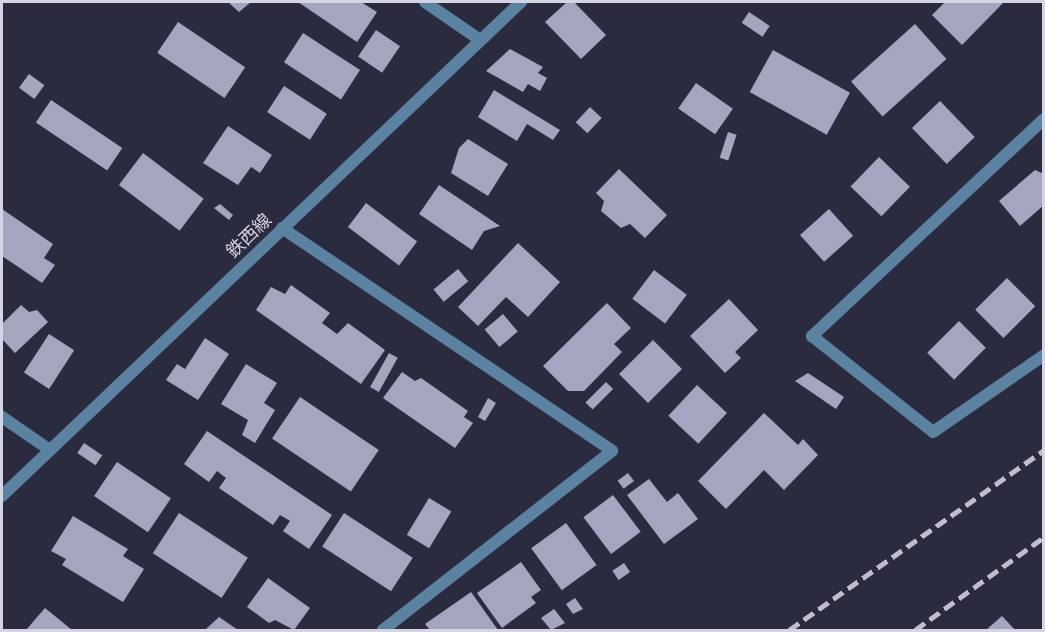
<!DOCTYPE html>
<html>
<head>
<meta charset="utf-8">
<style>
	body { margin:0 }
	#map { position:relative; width:1045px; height:632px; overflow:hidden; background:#2b2b40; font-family:"Fira Sans Condensed","Noto Sans JP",sans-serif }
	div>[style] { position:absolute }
	.building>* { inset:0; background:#a4a5bf; transform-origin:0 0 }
	.minor>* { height:12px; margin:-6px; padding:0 6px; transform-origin:6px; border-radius:6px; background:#5b82a0 }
	.tertiary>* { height:12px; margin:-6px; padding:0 6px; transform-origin:6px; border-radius:6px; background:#5b82a0 }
	.rail>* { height:4.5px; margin-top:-2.25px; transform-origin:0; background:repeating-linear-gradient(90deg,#bebecd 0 12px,transparent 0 18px) }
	span { translate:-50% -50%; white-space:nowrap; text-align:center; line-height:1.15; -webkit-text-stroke:6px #2b2b40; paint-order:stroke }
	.street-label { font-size:18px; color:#d4d4e2 }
	.frame { position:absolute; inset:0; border:3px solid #d4d4e2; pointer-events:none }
</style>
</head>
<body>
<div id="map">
	<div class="building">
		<i style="clip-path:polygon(228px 2px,251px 2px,239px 12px)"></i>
		<i style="clip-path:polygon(298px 2px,361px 2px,377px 12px,357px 42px)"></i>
		<i style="clip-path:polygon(567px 2px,574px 2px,606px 35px,581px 59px,545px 22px)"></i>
		<i style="clip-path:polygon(945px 2px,1004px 2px,962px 45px,932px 15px)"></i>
		<i style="left:749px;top:12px;width:25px;height:13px;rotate:34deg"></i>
		<i style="left:178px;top:22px;width:81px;height:37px;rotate:34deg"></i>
		<i style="left:915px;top:24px;width:47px;height:86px;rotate:48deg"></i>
		<i style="left:376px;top:30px;width:29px;height:32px;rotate:34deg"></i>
		<i style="left:303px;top:33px;width:68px;height:35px;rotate:33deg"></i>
		<i style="clip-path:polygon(510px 49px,543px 67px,538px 73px,547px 78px,540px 91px,528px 84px,523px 92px,486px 71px)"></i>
		<i style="left:773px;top:50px;width:88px;height:48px;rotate:29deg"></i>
		<i style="left:29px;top:74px;width:19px;height:17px;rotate:36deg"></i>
		<i style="left:696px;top:83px;width:45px;height:31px;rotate:35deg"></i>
		<i style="left:284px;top:86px;width:51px;height:31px;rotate:33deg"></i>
		<i style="clip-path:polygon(494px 90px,560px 130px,553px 140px,527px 124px,517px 141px,478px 117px)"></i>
		<i style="left:51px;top:100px;width:86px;height:27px;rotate:34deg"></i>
		<i style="left:940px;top:101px;width:50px;height:39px;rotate:46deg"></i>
		<i style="left:590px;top:107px;width:16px;height:21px;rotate:43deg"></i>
		<i style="clip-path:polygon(228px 126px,272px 155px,260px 173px,251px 167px,238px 185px,203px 163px)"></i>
		<i style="left:728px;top:132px;width:9px;height:27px;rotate:18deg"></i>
		<i style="clip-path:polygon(468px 139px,508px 164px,488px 196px,451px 173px,459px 148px)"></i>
		<i style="left:143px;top:153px;width:76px;height:40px;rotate:37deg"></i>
		<i style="left:879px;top:157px;width:43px;height:41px;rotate:44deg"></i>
		<i style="clip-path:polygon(619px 169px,667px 215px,645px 238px,630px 224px,621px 228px,601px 211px,604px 201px,596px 193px)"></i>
		<i style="clip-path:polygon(1035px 170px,1044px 174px,1044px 205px,1020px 226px,999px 201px)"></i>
		<i style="clip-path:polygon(439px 185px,500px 226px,484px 231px,472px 250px,419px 214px)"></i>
		<i style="left:366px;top:203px;width:64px;height:30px;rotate:37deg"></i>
		<i style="clip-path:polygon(220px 204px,233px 215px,229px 220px,214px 208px)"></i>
		<i style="clip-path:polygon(2px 209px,53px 244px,44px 258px,55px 265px,42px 283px,2px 256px)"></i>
		<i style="left:829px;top:209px;width:36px;height:39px;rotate:48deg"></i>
		<i style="clip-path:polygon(518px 243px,560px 282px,528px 317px,506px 297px,478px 326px,458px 307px)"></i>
		<i style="left:458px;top:269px;width:16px;height:32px;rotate:50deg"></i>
		<i style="left:654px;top:270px;width:41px;height:36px;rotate:37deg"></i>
		<i style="left:1007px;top:278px;width:40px;height:45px;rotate:45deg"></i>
		<i style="clip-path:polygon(291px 285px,330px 313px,322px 323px,337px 334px,348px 323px,385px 350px,361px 384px,256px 310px,271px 287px,285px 294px)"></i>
		<i style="clip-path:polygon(729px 299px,758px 330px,735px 352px,741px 358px,725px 373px,690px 336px)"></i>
		<i style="clip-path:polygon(607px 303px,631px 328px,614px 344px,622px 352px,584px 391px,568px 391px,543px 366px)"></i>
		<i style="clip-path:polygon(21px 305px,29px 312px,37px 310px,48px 322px,15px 353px,2px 339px,2px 324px)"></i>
		<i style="left:503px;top:314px;width:23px;height:24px;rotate:50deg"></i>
		<i style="left:959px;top:321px;width:38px;height:45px;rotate:45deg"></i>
		<i style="left:49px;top:334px;width:30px;height:46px;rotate:33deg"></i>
		<i style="clip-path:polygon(205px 338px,229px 354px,198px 400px,166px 380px,177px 364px,185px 369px)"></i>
		<i style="left:653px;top:340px;width:41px;height:48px;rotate:45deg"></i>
		<i style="left:389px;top:353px;width:10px;height:39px;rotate:29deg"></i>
		<i style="clip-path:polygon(246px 364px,277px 383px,264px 403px,275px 410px,255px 443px,242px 435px,248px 420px,221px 404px)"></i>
		<i style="clip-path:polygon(402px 372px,415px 381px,421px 378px,468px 411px,464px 417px,473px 423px,455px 448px,383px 398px)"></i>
		<i style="clip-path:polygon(808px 373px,844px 397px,836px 409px,795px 381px)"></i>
		<i style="left:606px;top:382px;width:10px;height:29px;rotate:45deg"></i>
		<i style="left:697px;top:385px;width:41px;height:42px;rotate:43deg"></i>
		<i style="left:300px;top:397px;width:95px;height:50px;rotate:34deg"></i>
		<i style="clip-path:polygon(488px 398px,496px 403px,485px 421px,478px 417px)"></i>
		<i style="clip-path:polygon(764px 413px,798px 445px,803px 439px,818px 455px,784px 490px,764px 470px,726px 509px,698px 481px)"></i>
		<i style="clip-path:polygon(207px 431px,332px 515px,309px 549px,283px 531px,290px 521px,280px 515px,273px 525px,219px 488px,226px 478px,217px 471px,209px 482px,184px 464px)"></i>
		<i style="left:84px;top:443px;width:22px;height:12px;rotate:34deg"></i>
		<i style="left:117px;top:462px;width:65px;height:41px;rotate:34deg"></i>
		<i style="left:628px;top:473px;width:10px;height:13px;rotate:53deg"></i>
		<i style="clip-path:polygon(649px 479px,667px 502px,678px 493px,698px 519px,664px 544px,627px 495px)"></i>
		<i style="left:613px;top:495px;width:46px;height:37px;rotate:53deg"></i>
		<i style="left:429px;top:498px;width:26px;height:43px;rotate:31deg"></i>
		<i style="left:179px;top:513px;width:82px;height:48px;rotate:33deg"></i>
		<i style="left:344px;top:513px;width:82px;height:40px;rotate:33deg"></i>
		<i style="clip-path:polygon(73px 516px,128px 549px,123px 556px,144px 569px,123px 602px,62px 565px,66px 559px,51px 551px)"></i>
		<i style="left:566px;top:523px;width:52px;height:43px;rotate:54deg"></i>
		<i style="clip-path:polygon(521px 562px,541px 590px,531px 597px,536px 603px,502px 628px,477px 593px)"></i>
		<i style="left:624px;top:563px;width:11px;height:14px;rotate:56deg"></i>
		<i style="clip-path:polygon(268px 578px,310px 608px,294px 630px,275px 620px,269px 623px,247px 607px)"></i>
		<i style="clip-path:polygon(471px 592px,498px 630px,430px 630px,425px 624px)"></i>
		<i style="clip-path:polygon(575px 598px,583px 609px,573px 614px,566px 604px)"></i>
		<i style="clip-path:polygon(45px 608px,72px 630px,26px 630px)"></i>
		<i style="clip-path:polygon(554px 609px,565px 623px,551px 630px,541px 618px)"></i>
		<i style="clip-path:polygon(1002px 616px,1015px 630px,986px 630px)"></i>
		<i style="clip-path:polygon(219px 617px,238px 630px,205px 630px)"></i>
	</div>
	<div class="minor">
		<i style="left:425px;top:2px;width:67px;rotate:34.6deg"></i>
		<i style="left:1044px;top:119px;width:318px;rotate:136.9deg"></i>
		<i style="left:812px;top:336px;width:154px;rotate:38.4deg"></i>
		<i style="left:933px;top:432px;width:135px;rotate:-34.7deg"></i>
		<i style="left:282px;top:228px;width:398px;rotate:34deg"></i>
		<i style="left:612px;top:451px;width:291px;rotate:142deg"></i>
		<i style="left:2px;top:417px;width:58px;rotate:34.5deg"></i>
	</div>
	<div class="tertiary">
		<i style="left:2px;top:496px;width:717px;rotate:-43.59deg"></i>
	</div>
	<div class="rail">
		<i style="left:789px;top:630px;width:312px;rotate:-35.2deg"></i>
		<i style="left:915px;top:630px;width:159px;rotate:-35.8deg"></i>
	</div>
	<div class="street-label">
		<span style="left:249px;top:236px;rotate:-44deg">鉄西線</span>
	</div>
	<div class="frame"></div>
</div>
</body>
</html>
